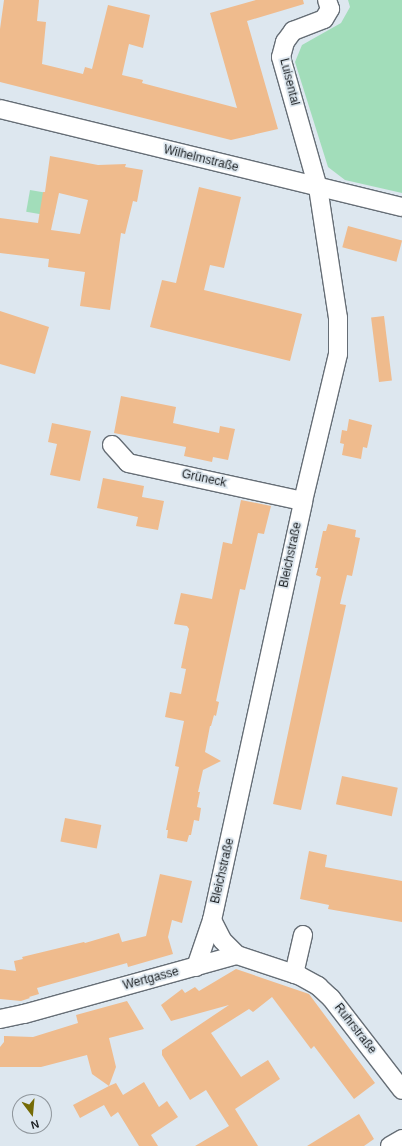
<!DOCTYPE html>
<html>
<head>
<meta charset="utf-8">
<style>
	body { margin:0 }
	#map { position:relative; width:402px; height:1146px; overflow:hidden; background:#dde7ef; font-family:Helvetica,sans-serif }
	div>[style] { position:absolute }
	.green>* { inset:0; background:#a2ddba; transform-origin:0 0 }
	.building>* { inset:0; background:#efbb8d; transform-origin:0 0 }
	.roads { filter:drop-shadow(1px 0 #666e76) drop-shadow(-1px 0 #666e76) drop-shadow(0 1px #666e76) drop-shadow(0 -1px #666e76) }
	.minor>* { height:18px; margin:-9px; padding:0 9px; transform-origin:9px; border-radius:9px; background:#fff }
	span { translate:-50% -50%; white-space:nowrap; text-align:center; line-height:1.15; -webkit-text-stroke:3.5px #dde7ef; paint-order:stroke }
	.street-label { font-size:12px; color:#191d20 }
	.north { position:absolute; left:12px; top:1094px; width:40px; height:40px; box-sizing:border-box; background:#dde7ef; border:1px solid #8f969c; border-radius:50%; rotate:164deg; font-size:11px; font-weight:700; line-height:16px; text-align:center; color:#191d20 }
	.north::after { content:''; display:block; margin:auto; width:14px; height:18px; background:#756b06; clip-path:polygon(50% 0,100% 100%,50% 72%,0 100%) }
</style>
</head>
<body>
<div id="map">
	<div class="green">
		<i style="clip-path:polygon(348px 0,402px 0,402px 193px,345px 180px,328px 167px,295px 62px,302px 45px,341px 23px,350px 7px)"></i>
		<i style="left:30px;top:190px;width:28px;height:22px;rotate:10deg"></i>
	</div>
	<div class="building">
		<i style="clip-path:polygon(4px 0,39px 0,37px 21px,46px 22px,42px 64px,83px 74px,85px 67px,92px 69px,108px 5px,150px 15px,143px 48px,129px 44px,122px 75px,143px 80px,142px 83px,237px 108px,210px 13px,256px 0,303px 0,304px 4px,247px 21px,278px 129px,231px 140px,0 82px,0 29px)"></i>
		<i style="clip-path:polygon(evenodd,50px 156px,98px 165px,126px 164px,125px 167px,143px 170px,137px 202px,133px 201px,125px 234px,121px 233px,110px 310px,80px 306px,85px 272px,48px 267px,49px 259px,0 253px,0 218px,38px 223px,43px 192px,45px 192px,50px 156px,59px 193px,88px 200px,80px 234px,51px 230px,59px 193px)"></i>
		<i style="clip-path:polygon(199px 187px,241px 197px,224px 268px,210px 265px,204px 290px,302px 314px,290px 361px,150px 327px,162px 280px,176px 283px)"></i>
		<i style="left:348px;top:226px;width:56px;height:22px;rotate:15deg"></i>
		<i style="clip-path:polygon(0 311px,49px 327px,35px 374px,0 364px)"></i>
		<i style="left:384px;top:316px;width:65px;height:13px;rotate:83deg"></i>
		<i style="clip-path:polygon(121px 396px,176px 407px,173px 423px,219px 433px,220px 426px,235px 429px,228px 460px,213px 457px,212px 462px,184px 456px,186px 447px,114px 433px)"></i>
		<i style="clip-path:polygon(349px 419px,372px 425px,367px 448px,363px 447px,361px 459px,342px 455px,344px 444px,340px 443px,342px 430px,347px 431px)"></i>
		<i style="clip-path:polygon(52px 423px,91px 431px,80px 481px,50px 475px,57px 444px,48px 442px)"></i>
		<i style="clip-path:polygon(103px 478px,144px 486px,142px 497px,164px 501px,158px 530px,136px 526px,138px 517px,97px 508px)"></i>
		<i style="clip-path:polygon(241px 500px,271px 506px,264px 534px,258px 533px,245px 590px,240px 589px,216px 701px,219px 702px,216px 716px,214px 715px,211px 726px,210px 726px,205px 752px,221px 761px,203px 770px,198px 792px,200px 792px,197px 807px,201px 808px,199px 821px,194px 820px,191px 835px,189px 835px,187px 842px,167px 838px,168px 830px,166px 830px,179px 767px,175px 766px,184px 721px,165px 717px,170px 692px,181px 694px,186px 669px,181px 668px,189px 629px,187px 626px,174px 624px,181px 593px,212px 599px,223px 542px,232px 544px)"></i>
		<i style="clip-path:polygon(328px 524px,356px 530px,355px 537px,360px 538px,352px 576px,347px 575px,340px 604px,346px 605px,301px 810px,273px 804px,321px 577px,316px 575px,318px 568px,315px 568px,323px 531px,326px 531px)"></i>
		<i style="left:342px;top:776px;width:57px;height:29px;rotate:12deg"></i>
		<i style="left:65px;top:818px;width:37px;height:24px;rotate:11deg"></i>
		<i style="clip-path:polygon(309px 851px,327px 855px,325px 867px,402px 881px,402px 922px,328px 909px,329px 905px,300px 899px)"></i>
		<i style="clip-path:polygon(160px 874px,192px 881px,182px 923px,172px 920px,168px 937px,173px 954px,128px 967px,127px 963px,37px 988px,39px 994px,29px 997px,30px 998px,21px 1001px,0 999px,0 969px,16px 971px,14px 961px,23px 959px,22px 957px,84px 942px,85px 943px,119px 933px,122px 942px,146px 936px)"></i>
		<i style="clip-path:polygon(236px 969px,309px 994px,375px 1083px,354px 1099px,314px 1046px,311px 1049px,272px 997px,253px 1012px,249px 1009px,211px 1033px,241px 1077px,268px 1060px,280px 1079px,235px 1109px,258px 1146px,195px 1146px,229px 1126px,206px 1090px,190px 1100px,162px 1055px,162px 1050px,229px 1005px,171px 1021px,161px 1005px,182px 989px,185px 993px,195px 987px,199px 991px)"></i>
		<i style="clip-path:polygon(127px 1001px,144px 1029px,109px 1038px,116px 1067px,109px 1086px,116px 1083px,123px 1095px,144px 1082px,159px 1107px,167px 1101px,178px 1117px,151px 1135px,158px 1146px,139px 1146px,118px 1112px,111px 1117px,104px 1105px,80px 1118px,73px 1105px,109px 1086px,92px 1074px,87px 1055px,41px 1067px,0 1067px,0 1047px,4px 1042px,4px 1036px,33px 1037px,78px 1023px,76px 1015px)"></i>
		<i style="clip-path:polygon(359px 1114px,374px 1139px,364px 1146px,307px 1146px)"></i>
	</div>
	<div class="roads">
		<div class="minor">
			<i style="left:0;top:109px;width:414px;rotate:13.7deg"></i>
			<i style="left:112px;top:445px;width:24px;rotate:48deg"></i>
			<i style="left:128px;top:463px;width:179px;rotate:12.3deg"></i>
			<i style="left:212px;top:920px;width:22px;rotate:63deg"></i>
			<i style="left:222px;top:940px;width:21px;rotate:45deg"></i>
			<i style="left:196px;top:967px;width:50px;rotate:-71.2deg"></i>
			<i style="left:212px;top:920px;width:429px;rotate:-77.7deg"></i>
			<i style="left:303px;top:501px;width:151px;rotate:-76.6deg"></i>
			<i style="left:338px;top:354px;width:36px;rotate:-90deg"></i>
			<i style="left:338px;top:318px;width:132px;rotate:-98.7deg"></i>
			<i style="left:318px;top:188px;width:136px;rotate:-105.8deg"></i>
			<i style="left:281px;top:57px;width:16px;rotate:-75deg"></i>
			<i style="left:285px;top:42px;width:14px;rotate:-54deg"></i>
			<i style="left:293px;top:31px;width:33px;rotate:-21deg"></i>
			<i style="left:324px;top:19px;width:12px;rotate:-59deg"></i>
			<i style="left:330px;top:9px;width:9px;rotate:-108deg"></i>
			<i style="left:294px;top:974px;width:40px;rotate:-77deg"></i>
			<i style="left:0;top:1019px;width:25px;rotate:-12deg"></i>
			<i style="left:24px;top:1014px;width:221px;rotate:-15.5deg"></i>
			<i style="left:237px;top:955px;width:66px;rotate:18.4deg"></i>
			<i style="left:300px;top:976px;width:21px;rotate:29deg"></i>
			<i style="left:318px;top:986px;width:18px;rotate:43deg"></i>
			<i style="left:331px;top:998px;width:116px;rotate:52.3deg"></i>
			<i style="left:390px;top:1146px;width:14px;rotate:-30deg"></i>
		</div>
	</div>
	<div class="street-label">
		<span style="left:289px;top:82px;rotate:76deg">Luisental</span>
		<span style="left:201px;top:159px;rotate:14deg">Wilhelmstraße</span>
		<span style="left:204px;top:479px;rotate:12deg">Grüneck</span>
		<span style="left:291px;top:555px;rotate:-78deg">Bleichstraße</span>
		<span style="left:223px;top:871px;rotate:-77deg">Bleichstraße</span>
		<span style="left:151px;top:979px;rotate:-15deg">Wertgasse</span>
		<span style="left:355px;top:1029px;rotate:52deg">Ruhrstraße</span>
	</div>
	<div class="north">N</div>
</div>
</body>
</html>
